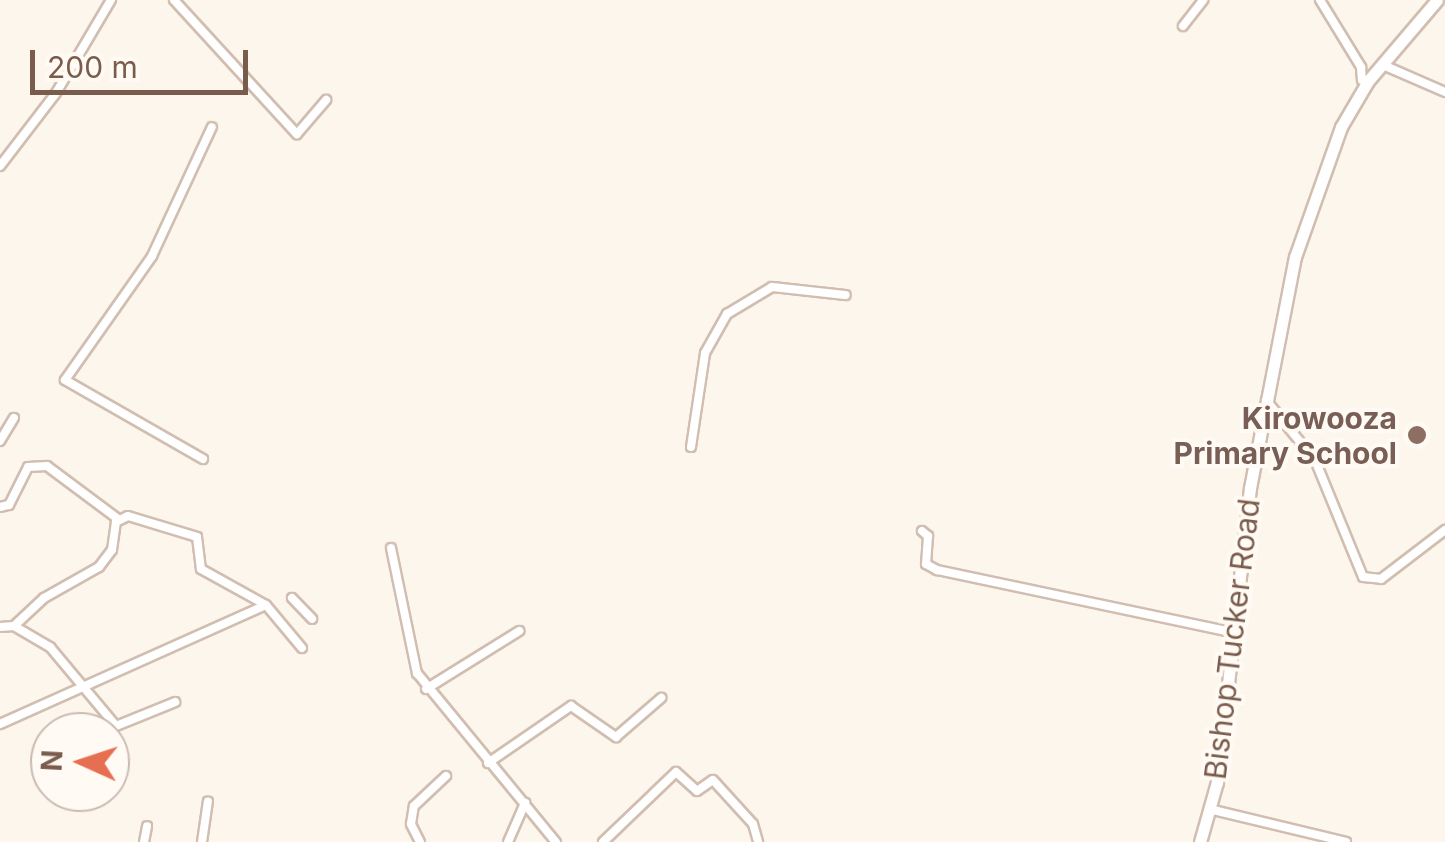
<!DOCTYPE html>
<html>
<head>
<meta charset="utf-8">
<style>
	body { margin:0 }
	#map { position:relative; width:1445px; height:842px; overflow:hidden; background:#fdf6ec; font-family:Inter,sans-serif }
	div>[style] { position:absolute }
	.roads { filter:drop-shadow(2px 0 #d1beb0) drop-shadow(-2px 0 #d1beb0) drop-shadow(0 2px #d1beb0) drop-shadow(0 -2px #d1beb0) }
	.minor>* { height:8px; margin:-4px; padding:0 4px; transform-origin:4px; border-radius:4px; background:#fff }
	.secondary>* { height:11px; margin:-5.5px; padding:0 5.5px; transform-origin:5.5px; border-radius:5.5px; background:#fff }
	.dots>* { width:28px; height:28px; translate:-50% -50%; box-sizing:border-box; border:5px solid #fffaf3; border-radius:50% }
	span { translate:-50% -50%; white-space:nowrap; text-align:center; line-height:1.15; -webkit-text-stroke:8px #fffaf3; paint-order:stroke }
	.education-label { font-size:30px; color:#785e54; font-weight:700 }
	.right { translate:-100% -50%; text-align:right }
	.street-label { font-size:30px; color:#7a5c4d }
	.north { position:absolute; left:30px; top:712px; width:100px; height:100px; box-sizing:border-box; background:#fffaf3; border:2px solid #cabbb1; border-radius:50%; rotate:273deg; font-size:28px; font-weight:700; line-height:40px; text-align:center; color:#7a5c4d }
	.north::after { content:''; display:block; margin:auto; width:35px; height:45px; background:#e76f51; clip-path:polygon(50% 0,100% 100%,50% 72%,0 100%) }
	.scale { position:absolute; left:30px; top:50px; width:218px; height:45px; box-sizing:border-box; border:5px solid #7a5c4d; border-top:0; padding-left:12px; font-size:30px; line-height:35px; white-space:nowrap; color:#7a5c4d; -webkit-text-stroke:8px #fffaf3; paint-order:stroke }
</style>
</head>
<body>
<div id="map">
	<div class="roads">
		<div class="minor">
			<i style="left:174px;top:0;width:182px;rotate:47.5deg"></i>
			<i style="left:297px;top:134px;width:45px;rotate:-49.5deg"></i>
			<i style="left:1320px;top:0;width:79px;rotate:58.5deg"></i>
			<i style="left:1361px;top:67px;width:13px;rotate:86deg"></i>
			<i style="left:1183px;top:26px;width:33px;rotate:-52deg"></i>
			<i style="left:1383px;top:65px;width:68px;rotate:23.5deg"></i>
			<i style="left:0;top:166px;width:92px;rotate:-52.5deg"></i>
			<i style="left:56px;top:93px;width:108px;rotate:-59.4deg"></i>
			<i style="left:1266px;top:400px;width:77px;rotate:50.8deg"></i>
			<i style="left:1315px;top:460px;width:126px;rotate:67.7deg"></i>
			<i style="left:1363px;top:577px;width:18px;rotate:6deg"></i>
			<i style="left:1381px;top:579px;width:81px;rotate:-37.4deg"></i>
			<i style="left:0;top:441px;width:27px;rotate:-59deg"></i>
			<i style="left:691px;top:447px;width:95px;rotate:-81.5deg"></i>
			<i style="left:705px;top:353px;width:45px;rotate:-60.6deg"></i>
			<i style="left:727px;top:314px;width:52px;rotate:-31deg"></i>
			<i style="left:772px;top:287px;width:74px;rotate:6.2deg"></i>
			<i style="left:203px;top:459px;width:159px;rotate:-150.2deg"></i>
			<i style="left:65px;top:380px;width:151px;rotate:-54.9deg"></i>
			<i style="left:152px;top:256px;width:142px;rotate:-65.1deg"></i>
			<i style="left:0;top:507px;width:9px;rotate:-13deg"></i>
			<i style="left:9px;top:505px;width:42px;rotate:-63.4deg"></i>
			<i style="left:28px;top:467px;width:19px;rotate:-3deg"></i>
			<i style="left:47px;top:466px;width:89px;rotate:36.7deg"></i>
			<i style="left:922px;top:531px;width:8px;rotate:40deg"></i>
			<i style="left:928px;top:536px;width:28px;rotate:94deg"></i>
			<i style="left:926px;top:564px;width:13px;rotate:29deg"></i>
			<i style="left:937px;top:570px;width:299px;rotate:11.9deg"></i>
			<i style="left:391px;top:548px;width:128px;rotate:78.3deg"></i>
			<i style="left:417px;top:673px;width:219px;rotate:50.6deg"></i>
			<i style="left:292px;top:598px;width:29px;rotate:46deg"></i>
			<i style="left:14px;top:626px;width:41px;rotate:-43deg"></i>
			<i style="left:44px;top:598px;width:63px;rotate:-29.4deg"></i>
			<i style="left:99px;top:567px;width:21px;rotate:-53deg"></i>
			<i style="left:112px;top:550px;width:28px;rotate:-82deg"></i>
			<i style="left:116px;top:522px;width:13px;rotate:-27deg"></i>
			<i style="left:128px;top:516px;width:72px;rotate:16.9deg"></i>
			<i style="left:197px;top:537px;width:32px;rotate:83deg"></i>
			<i style="left:201px;top:569px;width:74px;rotate:29deg"></i>
			<i style="left:266px;top:605px;width:56px;rotate:50.1deg"></i>
			<i style="left:0;top:627px;width:14px;rotate:-4deg"></i>
			<i style="left:14px;top:626px;width:42px;rotate:30.3deg"></i>
			<i style="left:50px;top:647px;width:103px;rotate:50.1deg"></i>
			<i style="left:116px;top:726px;width:64px;rotate:-22.1deg"></i>
			<i style="left:426px;top:689px;width:110px;rotate:-31.9deg"></i>
			<i style="left:0;top:724px;width:291px;rotate:-24.1deg"></i>
			<i style="left:488px;top:763px;width:101px;rotate:-34.5deg"></i>
			<i style="left:571px;top:706px;width:55px;rotate:34.6deg"></i>
			<i style="left:616px;top:737px;width:60px;rotate:-40.9deg"></i>
			<i style="left:1209px;top:809px;width:141px;rotate:13.5deg"></i>
			<i style="left:144px;top:842px;width:16px;rotate:-79deg"></i>
			<i style="left:202px;top:842px;width:41px;rotate:-81.7deg"></i>
			<i style="left:420px;top:842px;width:20px;rotate:-117deg"></i>
			<i style="left:411px;top:824px;width:18px;rotate:-81deg"></i>
			<i style="left:414px;top:806px;width:44px;rotate:-43.2deg"></i>
			<i style="left:508px;top:842px;width:43px;rotate:-66.4deg"></i>
			<i style="left:603px;top:842px;width:101px;rotate:-43.8deg"></i>
			<i style="left:676px;top:772px;width:28px;rotate:42deg"></i>
			<i style="left:697px;top:791px;width:19px;rotate:-35deg"></i>
			<i style="left:713px;top:780px;width:59px;rotate:47.7deg"></i>
			<i style="left:753px;top:824px;width:19px;rotate:74deg"></i>
		</div>
		<div class="secondary">
			<i style="left:1200px;top:842px;width:62px;rotate:-74.2deg"></i>
			<i style="left:1217px;top:782px;width:296px;rotate:-83.6deg"></i>
			<i style="left:1250px;top:488px;width:235px;rotate:-79deg"></i>
			<i style="left:1295px;top:257px;width:138px;rotate:-70.5deg"></i>
			<i style="left:1341px;top:127px;width:53px;rotate:-59.6deg"></i>
			<i style="left:1368px;top:81px;width:106px;rotate:-49.6deg"></i>
		</div>
	</div>
	<div class="dots">
		<i style="left:1417px;top:435px;background:#8d6e63"></i>
	</div>
	<div class="education-label">
		<span class="right" style="left:1397px;top:435px">Kirowooza<br>Primary School</span>
	</div>
	<div class="street-label">
		<span style="left:1232px;top:639px;rotate:-83deg">Bishop Tucker Road</span>
	</div>
	<div class="north">N</div>
	<div class="scale">200 m</div>
</div>
</body>
</html>
